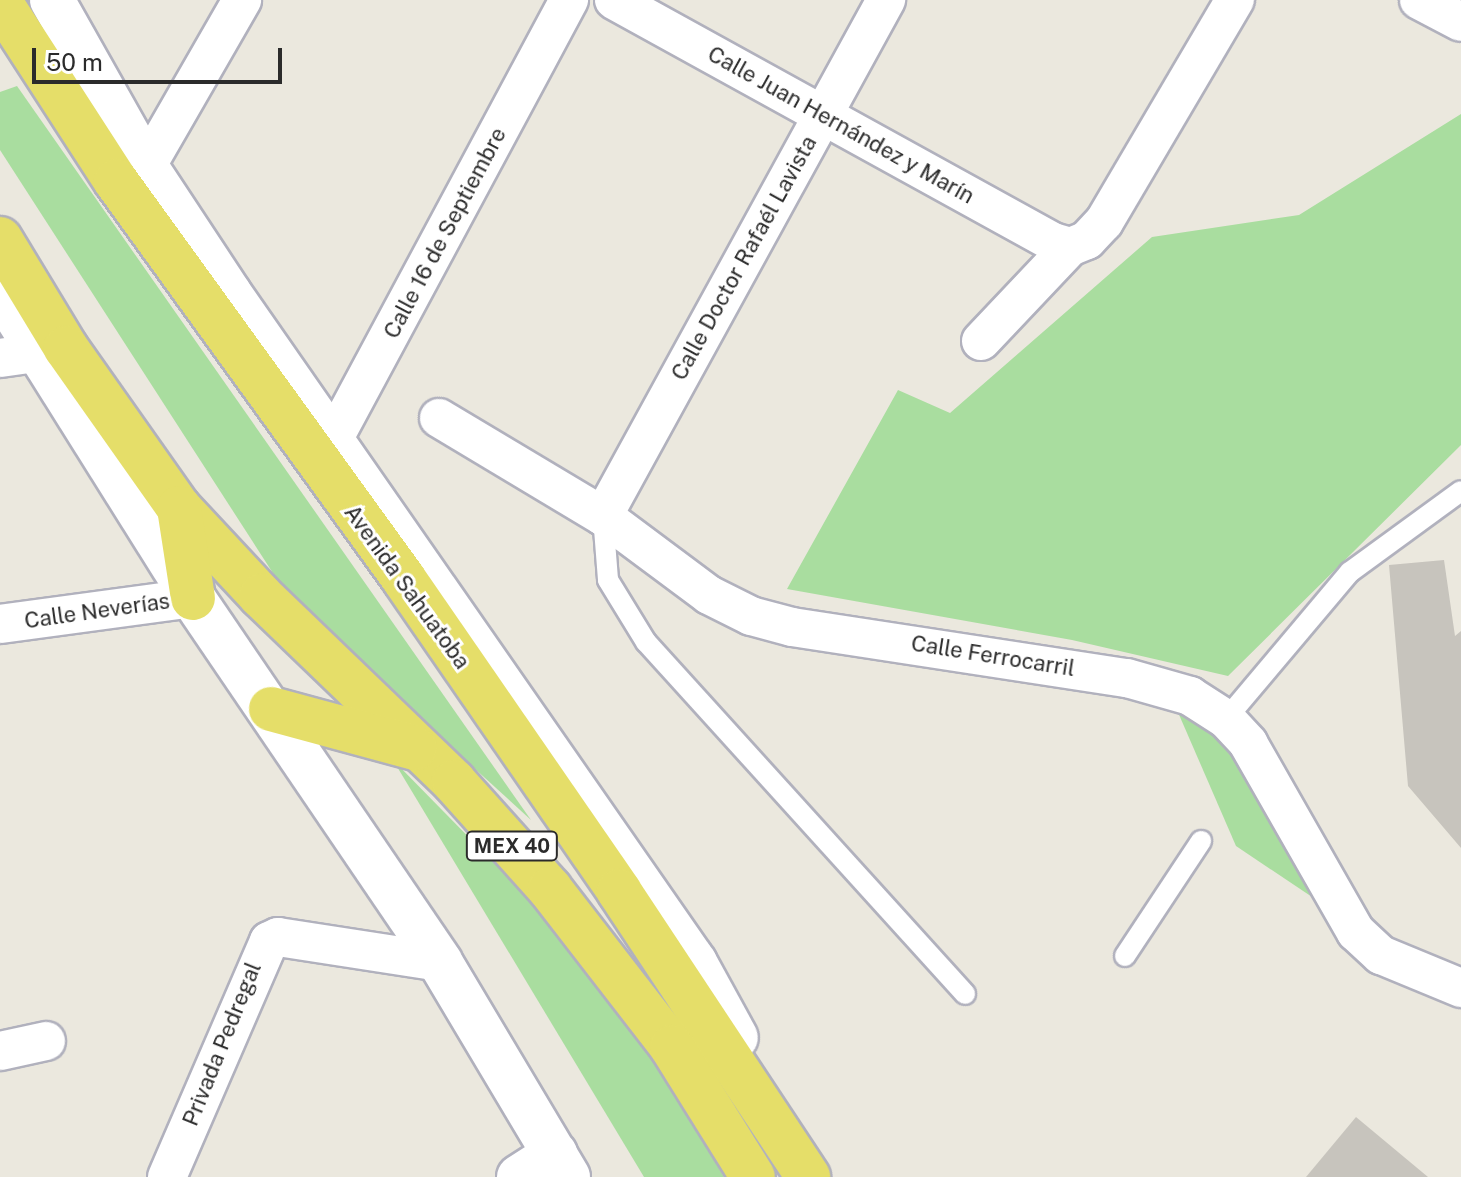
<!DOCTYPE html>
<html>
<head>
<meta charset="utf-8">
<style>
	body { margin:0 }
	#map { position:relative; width:1461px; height:1177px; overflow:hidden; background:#ebe8de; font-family:"Public Sans",sans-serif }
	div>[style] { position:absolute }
	.green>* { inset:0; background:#a9dd9f }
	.building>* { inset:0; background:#c7c4bd }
	.roads { filter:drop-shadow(2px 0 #b1b1bd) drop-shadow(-2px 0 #b1b1bd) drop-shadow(0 2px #b1b1bd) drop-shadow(0 -2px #b1b1bd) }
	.service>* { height:20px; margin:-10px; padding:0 10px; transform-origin:10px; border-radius:10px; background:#fff }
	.minor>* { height:38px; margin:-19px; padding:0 19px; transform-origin:19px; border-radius:19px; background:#fff }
	.tertiary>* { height:44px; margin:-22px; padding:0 22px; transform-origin:22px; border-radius:22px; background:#fff }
	.primary>* { height:44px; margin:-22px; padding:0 22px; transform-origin:22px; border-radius:22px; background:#e5de69 }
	span { translate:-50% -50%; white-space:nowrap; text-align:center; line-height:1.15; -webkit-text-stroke:6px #fff; paint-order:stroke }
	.shield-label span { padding:2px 6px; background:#fff; border:2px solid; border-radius:6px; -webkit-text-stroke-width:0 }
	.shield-label { font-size:20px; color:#2b2b2b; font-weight:700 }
	.street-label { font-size:22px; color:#2b2b2b }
	.scale { position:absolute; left:32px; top:48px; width:250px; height:36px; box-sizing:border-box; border:4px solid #2b2b2b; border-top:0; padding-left:10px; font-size:24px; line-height:28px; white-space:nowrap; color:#2b2b2b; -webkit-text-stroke:6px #fff; paint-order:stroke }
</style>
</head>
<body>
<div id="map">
	<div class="green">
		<i style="clip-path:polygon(17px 86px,531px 820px,291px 601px,0 150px,0 92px)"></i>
		<i style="clip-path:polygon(1461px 114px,1461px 445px,1228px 676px,1072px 640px,787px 589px,898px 390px,950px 413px,1152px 237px,1299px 215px)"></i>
		<i style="clip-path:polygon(1177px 710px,1244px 756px,1324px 905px,1236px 846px)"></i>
		<i style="clip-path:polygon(393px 760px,542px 912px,673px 1087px,724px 1177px,644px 1177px)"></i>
	</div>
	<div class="building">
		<i style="clip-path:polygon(1444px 560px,1455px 636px,1461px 631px,1461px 848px,1408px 786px,1389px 565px)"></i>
		<i style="clip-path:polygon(1356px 1117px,1428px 1177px,1306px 1177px)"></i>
	</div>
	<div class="roads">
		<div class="service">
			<i style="left:603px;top:516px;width:64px;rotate:85.5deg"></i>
			<i style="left:608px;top:580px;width:73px;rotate:58.5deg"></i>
			<i style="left:646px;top:642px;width:475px;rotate:47.8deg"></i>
			<i style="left:1226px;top:719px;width:192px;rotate:-49.9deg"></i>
			<i style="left:1350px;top:572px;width:137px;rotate:-36.1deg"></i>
			<i style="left:1125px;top:956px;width:138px;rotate:-56.5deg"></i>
		</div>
		<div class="minor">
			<i style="left:614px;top:0;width:501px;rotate:28.87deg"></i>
			<i style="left:1053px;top:242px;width:18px;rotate:16deg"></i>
			<i style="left:1419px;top:0;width:47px;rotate:27.6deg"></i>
			<i style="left:146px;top:167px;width:193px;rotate:-60.1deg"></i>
			<i style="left:981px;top:341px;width:129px;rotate:-46.6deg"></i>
			<i style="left:1070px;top:247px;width:18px;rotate:-22deg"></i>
			<i style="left:1087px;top:240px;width:25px;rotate:-47deg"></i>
			<i style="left:1104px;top:222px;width:258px;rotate:-59.5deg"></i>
			<i style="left:0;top:358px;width:65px;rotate:-8deg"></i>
			<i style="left:439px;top:418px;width:191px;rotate:30.9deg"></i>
			<i style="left:603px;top:516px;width:132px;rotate:36.7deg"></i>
			<i style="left:709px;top:595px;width:47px;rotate:26.6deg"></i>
			<i style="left:751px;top:616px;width:42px;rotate:15deg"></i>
			<i style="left:792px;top:627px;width:339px;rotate:8.7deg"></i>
			<i style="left:1127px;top:678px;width:66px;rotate:15.9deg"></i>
			<i style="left:1190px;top:696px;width:43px;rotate:32.6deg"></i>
			<i style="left:1226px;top:719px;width:33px;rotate:47deg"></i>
			<i style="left:1248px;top:743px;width:218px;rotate:60.3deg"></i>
			<i style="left:1356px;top:932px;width:34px;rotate:43deg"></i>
			<i style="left:1381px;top:955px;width:87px;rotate:22.4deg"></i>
			<i style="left:319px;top:466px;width:529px;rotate:-61.79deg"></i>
			<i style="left:603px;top:516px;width:589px;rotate:-61.26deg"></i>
			<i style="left:0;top:624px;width:195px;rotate:-7.7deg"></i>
			<i style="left:0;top:1051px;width:47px;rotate:-12.3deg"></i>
			<i style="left:167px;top:1177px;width:257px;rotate:-66.6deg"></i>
			<i style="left:269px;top:941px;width:10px;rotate:-24deg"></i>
			<i style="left:278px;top:937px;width:164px;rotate:8.8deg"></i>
		</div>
		<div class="tertiary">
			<i style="left:52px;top:0;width:192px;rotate:60.6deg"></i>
			<i style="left:146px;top:167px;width:151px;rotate:56.6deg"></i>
			<i style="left:229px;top:293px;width:816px;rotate:55.18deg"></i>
			<i style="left:695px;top:963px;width:85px;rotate:61.3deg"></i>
			<i style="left:0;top:290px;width:363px;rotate:57.9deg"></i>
			<i style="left:193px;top:598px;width:440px;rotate:55.8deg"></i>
			<i style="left:440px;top:962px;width:250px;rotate:59.2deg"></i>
			<i style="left:519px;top:1177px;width:43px;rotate:-32.6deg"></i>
		</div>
		<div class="primary">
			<i style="left:0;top:2px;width:213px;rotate:57.1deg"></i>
			<i style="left:116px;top:181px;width:491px;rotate:54.1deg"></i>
			<i style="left:404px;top:579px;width:379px;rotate:55.4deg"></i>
			<i style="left:619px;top:891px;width:343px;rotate:56.5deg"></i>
			<i style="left:0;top:239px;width:127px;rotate:58.8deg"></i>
			<i style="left:66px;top:348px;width:196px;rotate:54.8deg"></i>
			<i style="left:179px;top:508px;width:120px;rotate:47deg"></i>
			<i style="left:261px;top:596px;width:268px;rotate:43.9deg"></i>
			<i style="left:454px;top:782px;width:144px;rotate:48.1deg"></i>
			<i style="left:550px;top:889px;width:200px;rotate:52.3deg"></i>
			<i style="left:672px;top:1047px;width:153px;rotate:58.1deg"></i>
			<i style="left:179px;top:508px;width:91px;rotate:81.2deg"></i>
			<i style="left:271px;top:709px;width:149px;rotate:15.2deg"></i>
		</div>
	</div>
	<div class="shield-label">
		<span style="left:512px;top:846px">MEX 40</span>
	</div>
	<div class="street-label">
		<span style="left:841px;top:125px;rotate:29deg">Calle Juan Hernández y Marín</span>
		<span style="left:445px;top:233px;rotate:-62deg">Calle 16 de Septiembre</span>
		<span style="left:744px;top:258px;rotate:-61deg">Calle Doctor Rafaél Lavista</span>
		<span style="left:407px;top:587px;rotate:54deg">Avenida Sahuatoba</span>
		<span style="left:97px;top:611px;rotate:-8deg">Calle Neverías</span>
		<span style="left:993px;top:656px;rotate:9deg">Calle Ferrocarril</span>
		<span style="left:222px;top:1044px;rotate:-68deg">Privada Pedregal</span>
	</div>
	<div class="scale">50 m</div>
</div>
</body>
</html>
